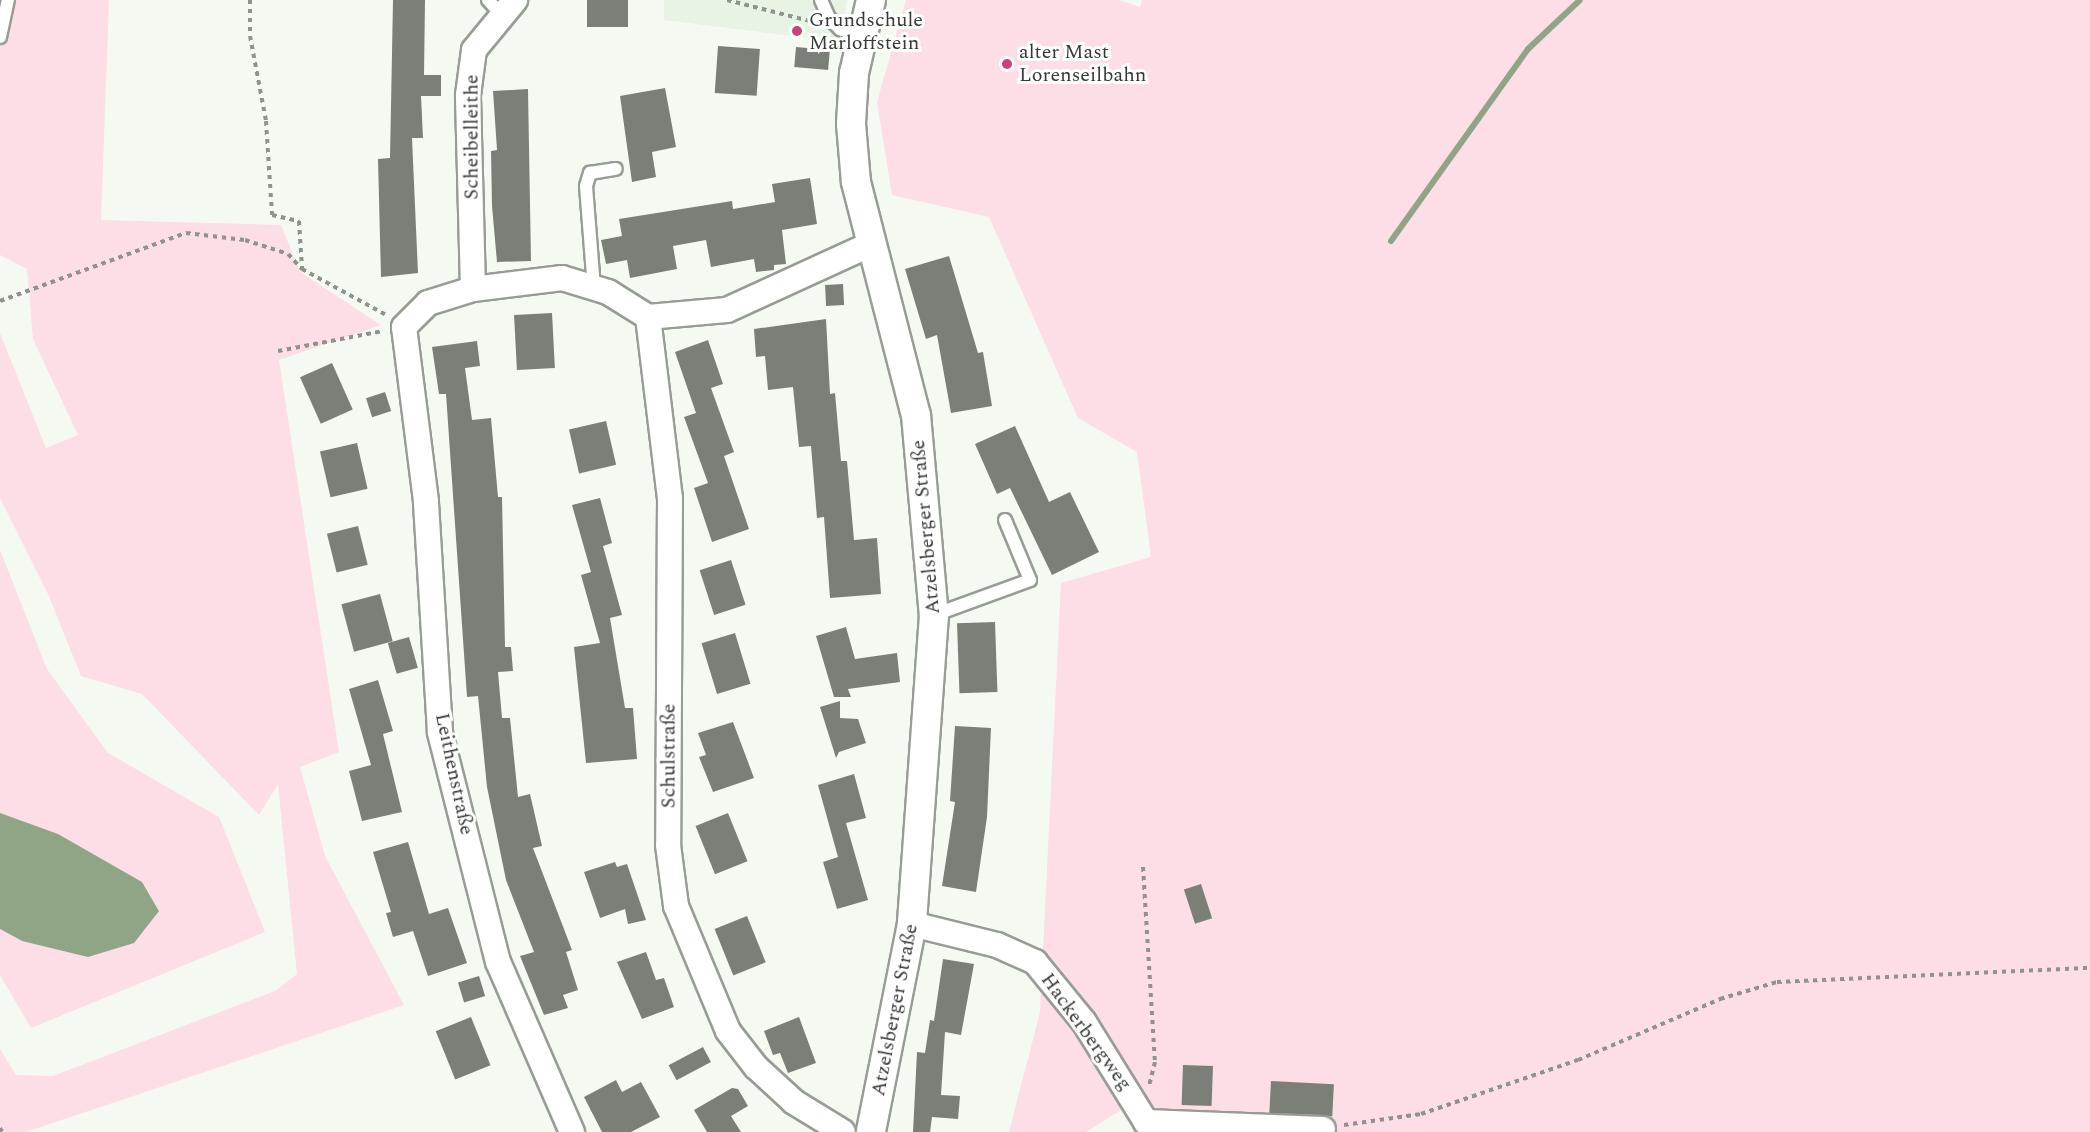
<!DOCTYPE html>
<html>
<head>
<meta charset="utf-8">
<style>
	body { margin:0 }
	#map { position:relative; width:2090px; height:1132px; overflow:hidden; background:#f4faf1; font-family:Spectral,serif }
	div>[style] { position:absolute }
	.built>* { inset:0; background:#e7f3e3 }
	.green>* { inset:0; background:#fddde6 }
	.water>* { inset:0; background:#8fa586 }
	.stream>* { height:6px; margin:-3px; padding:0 3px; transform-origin:3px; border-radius:3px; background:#8fa586 }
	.building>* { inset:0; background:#7a8077; transform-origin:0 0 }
	.path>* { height:4px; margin-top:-2px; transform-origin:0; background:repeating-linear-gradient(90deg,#8f938d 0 4.5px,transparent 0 9px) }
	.roads { filter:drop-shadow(2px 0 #979d95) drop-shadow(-2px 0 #979d95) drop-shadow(0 2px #979d95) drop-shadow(0 -2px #979d95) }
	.service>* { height:12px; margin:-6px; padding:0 6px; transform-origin:6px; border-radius:6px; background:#fff }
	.minor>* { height:24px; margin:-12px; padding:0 12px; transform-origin:12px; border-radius:12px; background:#fff }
	.tertiary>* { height:28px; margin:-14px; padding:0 14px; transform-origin:14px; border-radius:14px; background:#fff }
	.dots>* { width:16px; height:16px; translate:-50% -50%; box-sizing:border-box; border:3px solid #fff; border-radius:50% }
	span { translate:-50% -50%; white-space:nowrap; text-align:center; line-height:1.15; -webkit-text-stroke:6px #fff; paint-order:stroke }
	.poi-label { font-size:20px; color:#363935 }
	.left { translate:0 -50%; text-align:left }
	.street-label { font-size:20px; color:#363935 }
</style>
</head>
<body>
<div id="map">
	<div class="built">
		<i style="clip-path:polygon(664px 0,847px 0,841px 42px,664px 20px)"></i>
	</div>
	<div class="green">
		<i style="clip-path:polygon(0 0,109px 0,101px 220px,281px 225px,300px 272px,381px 325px,279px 360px,339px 752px,300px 767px,325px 856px,404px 1005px,26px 1132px,0 1132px,0 1049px,16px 1075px,53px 1076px,275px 991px,297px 974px,278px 784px,259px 815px,142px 694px,81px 676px,48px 594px,0 498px,0 333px,46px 448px,78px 435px,33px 339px,27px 269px,0 255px)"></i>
		<i style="clip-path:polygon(906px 0,1119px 0,1140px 7px,1142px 0,2090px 0,2090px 1132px,1145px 1132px,1131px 1104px,1086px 1132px,1009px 1132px,1040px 1012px,1061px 583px,1151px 557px,1137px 452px,1078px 418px,989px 217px,892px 195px,877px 102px)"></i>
		<i style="clip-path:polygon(0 550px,47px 669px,108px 753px,219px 817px,265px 932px,31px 1028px,0 975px,0 929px,22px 941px,159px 910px,142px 882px,0 813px)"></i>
	</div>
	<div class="water">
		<i style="clip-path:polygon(0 813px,58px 834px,142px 882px,159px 911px,134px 943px,88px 957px,22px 941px,0 929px)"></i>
	</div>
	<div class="stream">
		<i style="left:1391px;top:241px;width:236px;rotate:-54.5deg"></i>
		<i style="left:1528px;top:49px;width:71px;rotate:-43.3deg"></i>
	</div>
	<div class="building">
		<i style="clip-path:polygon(393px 0,425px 0,424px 75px,441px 75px,441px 96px,421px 96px,423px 138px,412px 138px,418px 273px,381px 277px,378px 159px,390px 158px)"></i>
		<i style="left:587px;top:0;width:41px;height:27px"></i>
		<i style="left:718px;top:46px;width:42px;height:47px;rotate:4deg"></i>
		<i style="left:796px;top:47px;width:34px;height:20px;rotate:5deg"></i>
		<i style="clip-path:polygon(665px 88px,676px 147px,652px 152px,656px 177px,632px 182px,620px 96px)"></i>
		<i style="clip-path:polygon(528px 89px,531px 261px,497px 262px,492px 206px,491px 151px,497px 150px,493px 91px)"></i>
		<i style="clip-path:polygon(810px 178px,817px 224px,782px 230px,786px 264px,774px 265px,774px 270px,756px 272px,754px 259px,711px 267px,706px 240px,673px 246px,677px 269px,630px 278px,627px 260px,606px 264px,601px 240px,622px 236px,619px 219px,732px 201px,733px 209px,775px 202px,772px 184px)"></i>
		<i style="clip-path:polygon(949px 256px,978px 353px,983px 352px,992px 406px,951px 413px,937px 335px,926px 339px,905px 269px)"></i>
		<i style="left:843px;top:284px;width:21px;height:18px;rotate:87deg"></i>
		<i style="left:552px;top:313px;width:55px;height:38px;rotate:87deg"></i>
		<i style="clip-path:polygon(826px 319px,830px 394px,835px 393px,841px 461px,847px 461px,854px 540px,877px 538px,881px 594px,830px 598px,824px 517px,817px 518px,811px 446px,799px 447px,793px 387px,768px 390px,765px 356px,756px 357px,754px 329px)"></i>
		<i style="clip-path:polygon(708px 340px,723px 384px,711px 388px,734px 452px,724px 456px,749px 529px,712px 542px,694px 488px,708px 483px,684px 417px,696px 413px,675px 352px)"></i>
		<i style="clip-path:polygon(477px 341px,480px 366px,465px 368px,472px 420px,491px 418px,498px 497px,502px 497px,505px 647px,511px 647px,513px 671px,498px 672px,502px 718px,510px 718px,518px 797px,530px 794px,542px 846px,533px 848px,572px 950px,566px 952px,578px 990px,563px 995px,568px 1008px,544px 1015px,520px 956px,534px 952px,506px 880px,487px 787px,478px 696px,467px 697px,446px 394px,439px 394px,432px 347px)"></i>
		<i style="left:332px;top:363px;width:51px;height:35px;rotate:66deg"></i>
		<i style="left:385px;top:392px;width:20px;height:20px;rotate:72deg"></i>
		<i style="left:606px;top:421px;width:45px;height:38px;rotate:77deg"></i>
		<i style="clip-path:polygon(1015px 426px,1049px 502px,1070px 492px,1099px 552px,1052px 575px,1010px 488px,997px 494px,975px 444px)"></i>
		<i style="left:357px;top:443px;width:47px;height:38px;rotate:77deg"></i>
		<i style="clip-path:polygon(600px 498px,612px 543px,603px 546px,622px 615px,610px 618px,625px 708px,633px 708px,637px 759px,586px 763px,574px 647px,600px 643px,581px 575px,591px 572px,572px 505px)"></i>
		<i style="left:358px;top:526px;width:40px;height:32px;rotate:76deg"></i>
		<i style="left:731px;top:560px;width:47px;height:33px;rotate:72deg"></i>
		<i style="left:380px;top:594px;width:49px;height:40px;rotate:75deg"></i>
		<i style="left:995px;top:622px;width:70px;height:38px;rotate:88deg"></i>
		<i style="clip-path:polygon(846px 627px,855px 659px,897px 653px,900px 682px,848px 689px,851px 697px,834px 697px,816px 636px)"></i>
		<i style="left:735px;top:633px;width:53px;height:35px;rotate:73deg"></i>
		<i style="left:409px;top:637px;width:32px;height:22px;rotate:74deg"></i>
		<i style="clip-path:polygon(378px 680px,393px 731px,383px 734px,402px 812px,362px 821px,349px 771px,371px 765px,349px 689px)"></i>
		<i style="clip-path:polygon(840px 701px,840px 718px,858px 719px,866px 743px,839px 752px,836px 758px,820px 707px)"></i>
		<i style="clip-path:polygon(733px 722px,754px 778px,713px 792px,699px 757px,706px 755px,698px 733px)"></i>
		<i style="clip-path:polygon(955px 726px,991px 728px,987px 817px,976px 892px,942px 886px,955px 802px,950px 801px)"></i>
		<i style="clip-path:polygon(854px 774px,866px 818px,846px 823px,868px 900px,837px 909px,823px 862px,838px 857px,818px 785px)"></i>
		<i style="left:728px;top:813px;width:52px;height:35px;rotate:68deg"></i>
		<i style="clip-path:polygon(408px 842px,429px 914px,448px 908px,467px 963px,428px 976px,413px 931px,393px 937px,386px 913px,391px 912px,373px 852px)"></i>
		<i style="clip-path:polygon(615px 862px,617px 867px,627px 864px,646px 920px,628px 924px,625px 909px,600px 918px,584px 872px)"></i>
		<i style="left:1201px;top:884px;width:36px;height:18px;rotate:72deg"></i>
		<i style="left:747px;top:916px;width:50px;height:35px;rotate:68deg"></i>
		<i style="clip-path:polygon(646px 952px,656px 980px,664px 978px,674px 1007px,642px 1019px,617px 962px)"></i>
		<i style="clip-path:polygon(943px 959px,974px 964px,961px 1035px,945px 1032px,941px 1095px,960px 1096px,958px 1119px,932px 1117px,930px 1132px,913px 1132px,917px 1052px,925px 1053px,930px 1020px,934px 1021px)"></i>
		<i style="left:479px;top:976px;width:21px;height:22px;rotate:73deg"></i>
		<i style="left:471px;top:1017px;width:52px;height:38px;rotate:68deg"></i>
		<i style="clip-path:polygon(799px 1017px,816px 1063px,788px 1073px,780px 1053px,773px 1055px,764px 1031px)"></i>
		<i style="left:703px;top:1047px;width:17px;height:39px;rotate:62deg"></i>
		<i style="left:1183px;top:1065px;width:30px;height:40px;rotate:2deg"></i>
		<i style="clip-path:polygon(616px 1080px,622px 1092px,641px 1082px,660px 1117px,631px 1132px,602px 1132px,584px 1097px)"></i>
		<i style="left:1271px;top:1081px;width:63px;height:32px;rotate:3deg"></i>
		<i style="clip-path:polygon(732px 1088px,738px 1089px,748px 1106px,731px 1116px,741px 1132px,707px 1132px,694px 1110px)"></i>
	</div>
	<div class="path">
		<i style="left:250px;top:0;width:36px;rotate:90deg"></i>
		<i style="left:250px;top:36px;width:86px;rotate:79.3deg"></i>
		<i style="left:266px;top:121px;width:94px;rotate:86.3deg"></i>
		<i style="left:272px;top:215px;width:28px;rotate:13deg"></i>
		<i style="left:299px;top:221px;width:47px;rotate:86.3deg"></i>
		<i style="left:727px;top:0;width:90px;rotate:14.2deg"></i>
		<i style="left:0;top:301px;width:198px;rotate:-20.1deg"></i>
		<i style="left:186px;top:233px;width:59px;rotate:6.8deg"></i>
		<i style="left:245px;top:240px;width:45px;rotate:18deg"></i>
		<i style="left:288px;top:254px;width:21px;rotate:47deg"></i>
		<i style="left:302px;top:269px;width:96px;rotate:28.7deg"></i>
		<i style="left:278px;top:351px;width:107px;rotate:-10.8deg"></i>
		<i style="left:1143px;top:867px;width:195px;rotate:86.5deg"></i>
		<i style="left:1155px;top:1062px;width:25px;rotate:104deg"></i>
		<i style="left:1344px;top:1125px;width:78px;rotate:-8.1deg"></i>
		<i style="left:1421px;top:1114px;width:166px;rotate:-19deg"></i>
		<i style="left:1578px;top:1060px;width:155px;rotate:-23.2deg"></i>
		<i style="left:1720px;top:999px;width:59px;rotate:-16.6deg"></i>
		<i style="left:1777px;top:982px;width:313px;rotate:-2.6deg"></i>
		<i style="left:0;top:1128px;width:4px;rotate:63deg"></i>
	</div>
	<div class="roads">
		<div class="service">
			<i style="left:488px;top:0;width:19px;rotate:47deg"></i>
			<i style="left:821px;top:0;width:20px;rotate:66deg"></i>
			<i style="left:829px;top:18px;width:16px;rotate:45deg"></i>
			<i style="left:840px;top:29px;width:23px;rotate:20deg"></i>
			<i style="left:0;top:37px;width:38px;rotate:-78deg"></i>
			<i style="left:594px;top:288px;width:102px;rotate:-94.5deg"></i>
			<i style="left:586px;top:186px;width:14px;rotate:-73deg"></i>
			<i style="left:590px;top:173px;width:26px;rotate:-9deg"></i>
			<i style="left:934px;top:615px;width:102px;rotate:-20deg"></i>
			<i style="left:1030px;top:580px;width:65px;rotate:-112.6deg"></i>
		</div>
		<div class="minor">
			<i style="left:473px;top:289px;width:194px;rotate:-91.5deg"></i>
			<i style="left:468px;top:95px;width:45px;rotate:-82.4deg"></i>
			<i style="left:474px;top:50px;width:65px;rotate:-50.6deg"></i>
			<i style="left:648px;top:317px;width:182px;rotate:83.1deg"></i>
			<i style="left:670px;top:498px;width:347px;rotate:90.3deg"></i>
			<i style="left:668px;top:845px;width:62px;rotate:82.5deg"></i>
			<i style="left:676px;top:906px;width:135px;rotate:67.4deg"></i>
			<i style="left:728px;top:1031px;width:46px;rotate:52.1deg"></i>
			<i style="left:756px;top:1067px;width:52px;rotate:42.6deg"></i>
			<i style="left:794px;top:1102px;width:57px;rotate:31.5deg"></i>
			<i style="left:912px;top:924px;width:88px;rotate:13.9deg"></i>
			<i style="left:997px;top:945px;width:42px;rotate:24.1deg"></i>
			<i style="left:1035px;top:962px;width:77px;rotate:50.8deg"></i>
			<i style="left:1084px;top:1022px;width:118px;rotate:58.2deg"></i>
			<i style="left:1146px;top:1122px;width:177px;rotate:2.3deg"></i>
			<i style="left:572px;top:1132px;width:185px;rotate:-113.5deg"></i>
			<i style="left:498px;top:962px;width:237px;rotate:-104.2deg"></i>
			<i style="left:440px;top:732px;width:231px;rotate:-93.5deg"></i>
			<i style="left:426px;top:501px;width:175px;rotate:-97.2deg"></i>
			<i style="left:404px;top:327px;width:34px;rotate:-45deg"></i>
			<i style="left:428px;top:303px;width:47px;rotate:-17.3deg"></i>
			<i style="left:473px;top:289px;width:90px;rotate:-7deg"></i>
			<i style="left:562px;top:278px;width:48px;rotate:16.9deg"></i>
			<i style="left:608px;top:292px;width:47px;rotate:32deg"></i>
			<i style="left:648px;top:317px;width:79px;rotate:-5.1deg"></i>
			<i style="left:727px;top:310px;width:158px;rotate:-24.6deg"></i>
		</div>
		<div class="tertiary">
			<i style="left:871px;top:0;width:75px;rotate:103.1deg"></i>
			<i style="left:854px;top:73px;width:51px;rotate:93.4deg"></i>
			<i style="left:851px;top:124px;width:58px;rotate:85.1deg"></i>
			<i style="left:856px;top:182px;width:241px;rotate:75.6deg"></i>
			<i style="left:916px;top:415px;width:201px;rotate:84.9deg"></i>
			<i style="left:934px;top:615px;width:310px;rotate:94.1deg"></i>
			<i style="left:912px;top:924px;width:212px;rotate:101.2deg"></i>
		</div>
	</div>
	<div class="dots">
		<i style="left:797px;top:31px;background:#ca417c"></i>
		<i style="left:1007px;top:64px;background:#ca417c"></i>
	</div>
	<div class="poi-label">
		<span class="left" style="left:809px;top:32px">Grundschule<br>Marloffstein</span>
		<span class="left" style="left:1019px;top:64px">alter Mast<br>Lorenseilbahn</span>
	</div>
	<div class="street-label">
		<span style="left:472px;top:137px;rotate:-90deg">Scheibelleithe</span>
		<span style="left:926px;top:527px;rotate:-95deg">Atzelsberger Straße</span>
		<span style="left:669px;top:756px;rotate:-90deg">Schulstraße</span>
		<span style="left:454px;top:774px;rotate:78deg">Leithenstraße</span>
		<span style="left:895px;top:1010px;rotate:-79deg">Atzelsberger Straße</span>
		<span style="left:1086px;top:1032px;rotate:54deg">Hackerbergweg</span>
	</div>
</div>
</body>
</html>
